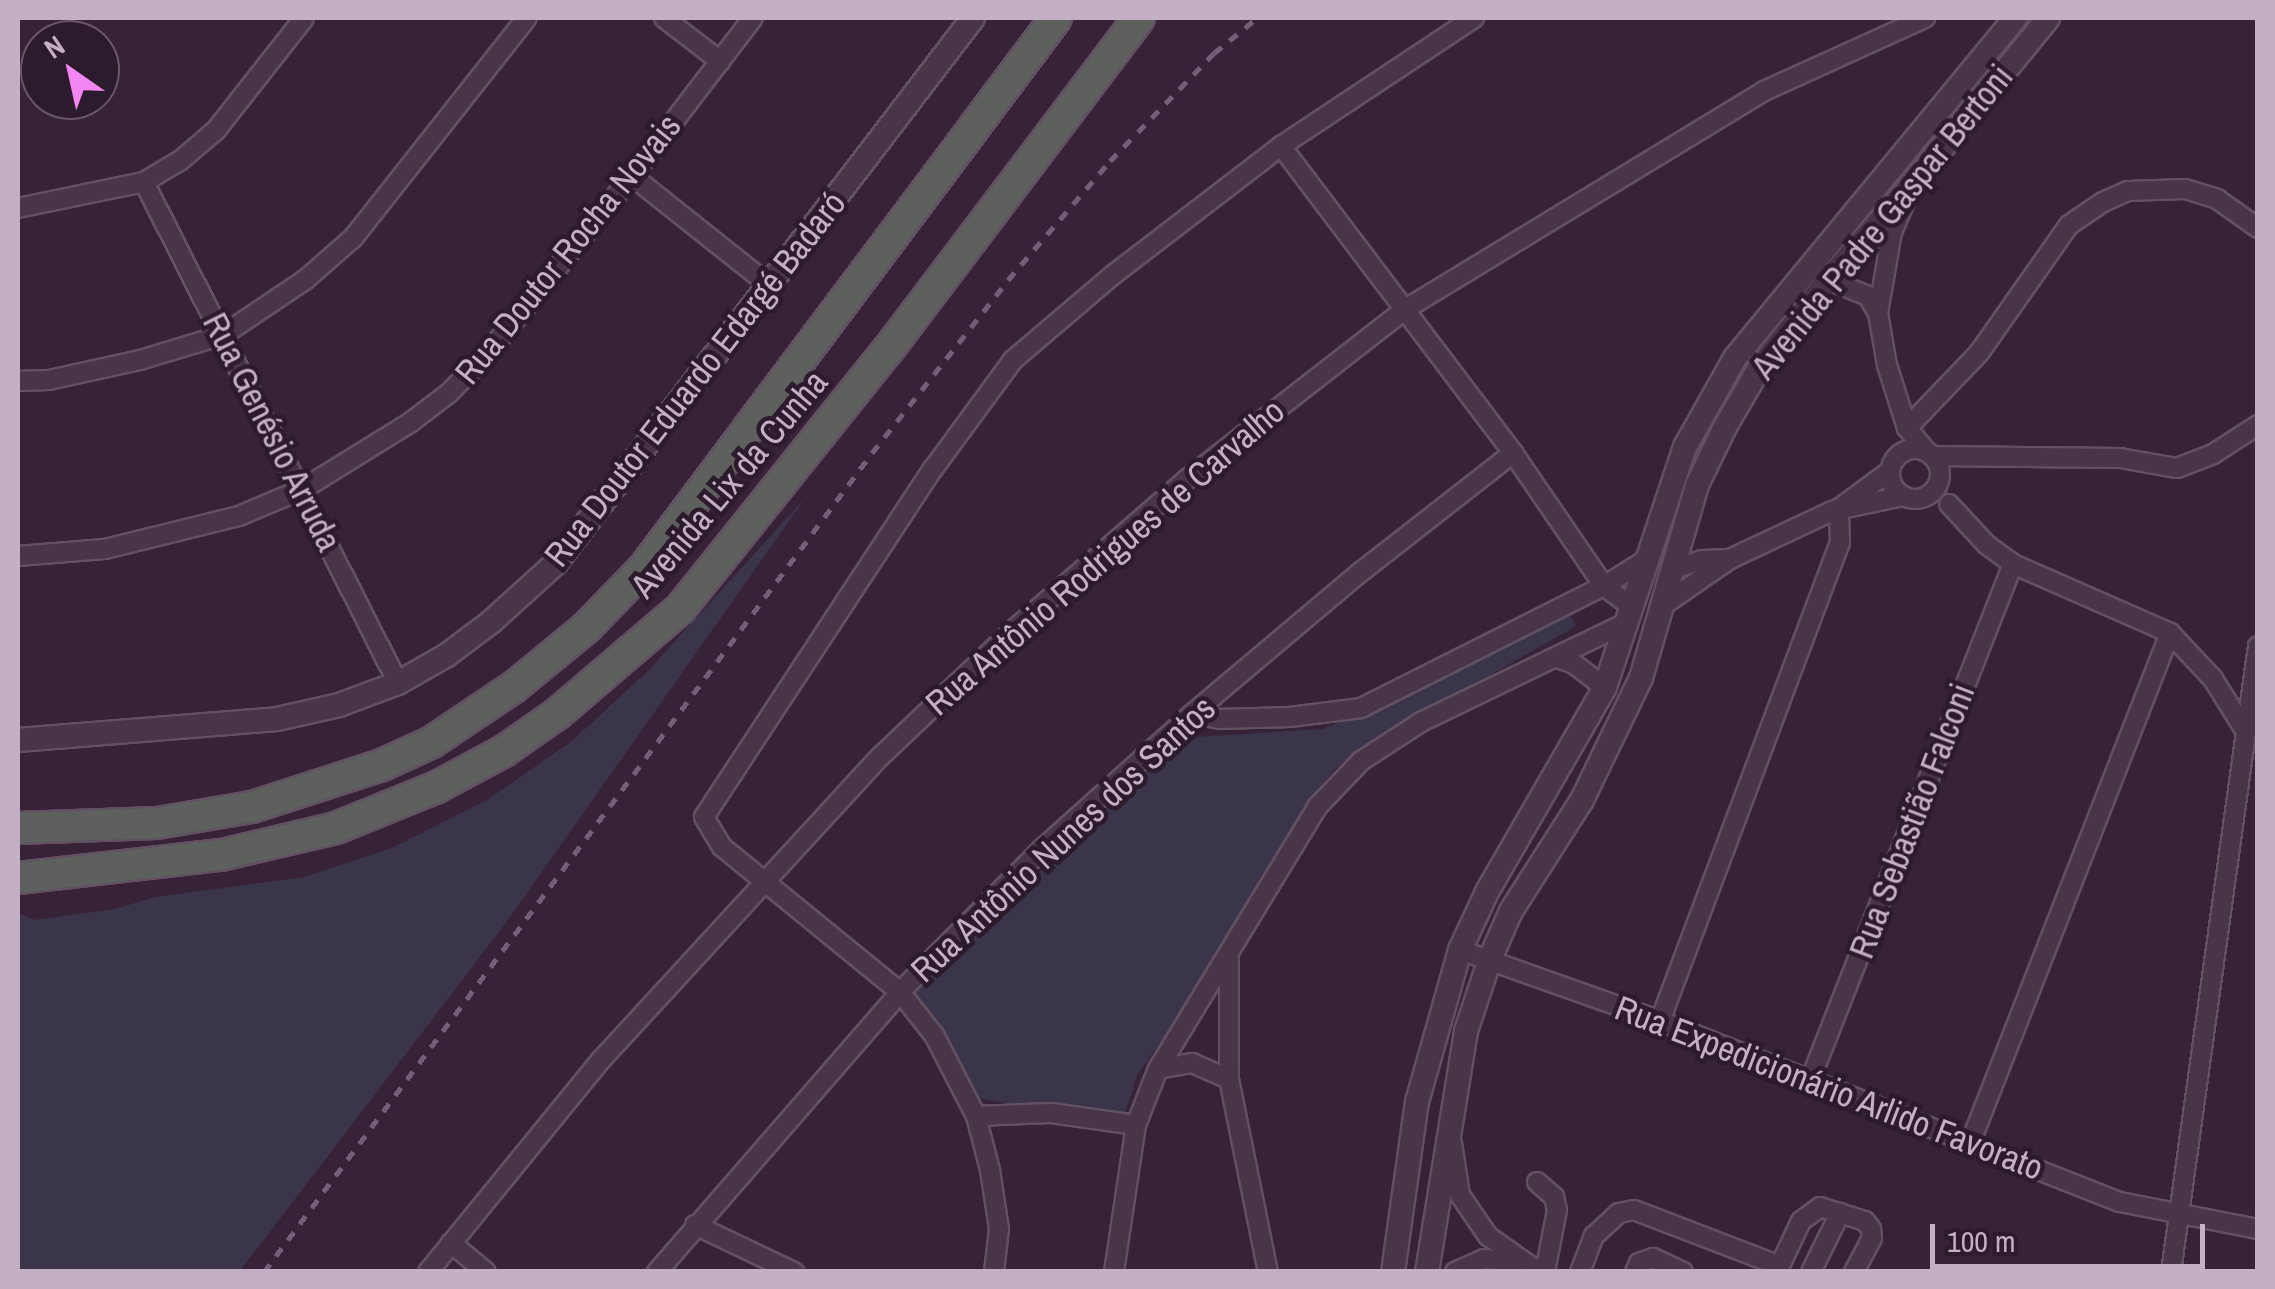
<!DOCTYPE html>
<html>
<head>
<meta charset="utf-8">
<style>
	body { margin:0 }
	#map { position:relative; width:2275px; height:1289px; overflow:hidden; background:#372238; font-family:"Archivo Narrow",sans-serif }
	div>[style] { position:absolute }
	.green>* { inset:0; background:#3a354b }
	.roads { filter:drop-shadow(2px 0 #625063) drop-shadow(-2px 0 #625063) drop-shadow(0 2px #625063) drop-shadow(0 -2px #625063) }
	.minor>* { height:18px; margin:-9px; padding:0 9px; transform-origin:9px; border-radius:9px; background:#483548 }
	.minor>.ring { margin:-9px; padding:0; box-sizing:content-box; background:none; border:18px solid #483548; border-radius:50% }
	.tertiary>* { height:22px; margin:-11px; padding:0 11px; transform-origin:11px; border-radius:11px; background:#483548 }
	.trunk>* { height:30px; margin:-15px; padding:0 15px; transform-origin:15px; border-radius:15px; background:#5d605d }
	.rail>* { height:5px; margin-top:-2.5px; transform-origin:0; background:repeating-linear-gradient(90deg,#755e76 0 10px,transparent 0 20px) }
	span { translate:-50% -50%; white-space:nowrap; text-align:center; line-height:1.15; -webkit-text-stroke:9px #2c1b2d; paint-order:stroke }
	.street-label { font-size:35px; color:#c4b0c4 }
	.frame { position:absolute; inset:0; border:20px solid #c4b0c4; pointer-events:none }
	.north { position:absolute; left:20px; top:20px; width:100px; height:100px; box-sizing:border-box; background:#2c1b2d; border:2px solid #695769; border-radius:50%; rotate:326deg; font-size:28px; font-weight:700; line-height:40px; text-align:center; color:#c4b0c4 }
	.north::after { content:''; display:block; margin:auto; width:35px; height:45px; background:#f386f3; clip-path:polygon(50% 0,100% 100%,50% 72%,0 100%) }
	.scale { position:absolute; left:1930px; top:1224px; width:275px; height:45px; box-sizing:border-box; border:5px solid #c4b0c4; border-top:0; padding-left:12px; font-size:30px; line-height:35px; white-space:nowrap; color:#c4b0c4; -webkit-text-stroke:8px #2c1b2d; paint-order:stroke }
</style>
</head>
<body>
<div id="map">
	<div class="green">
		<i style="clip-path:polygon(806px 497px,508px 920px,240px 1271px,18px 1271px,18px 913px,34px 920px,115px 909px,155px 897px,304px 877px,392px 848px,487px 800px,572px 741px,649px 670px)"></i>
		<i style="clip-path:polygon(1567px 609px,1576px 626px,1354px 753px,1333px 771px,1301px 812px,1205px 970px,1197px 992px,1137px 1075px,1125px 1114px,1094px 1119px,973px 1097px,912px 993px,1180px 738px,1322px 729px,1372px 710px)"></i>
	</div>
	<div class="roads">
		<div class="minor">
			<i style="left:664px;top:18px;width:71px;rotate:37.5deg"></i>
			<i style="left:1281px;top:146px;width:385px;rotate:52.9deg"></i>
			<i style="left:1513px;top:453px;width:161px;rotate:55.6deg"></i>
			<i style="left:1604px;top:586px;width:34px;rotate:37deg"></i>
			<i style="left:632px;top:176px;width:175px;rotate:38.5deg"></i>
			<i style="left:144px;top:182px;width:562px;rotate:63.12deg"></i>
			<i style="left:1907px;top:197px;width:38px;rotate:113deg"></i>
			<i style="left:1892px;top:232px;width:82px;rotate:99.8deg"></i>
			<i style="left:1878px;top:313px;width:53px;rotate:80.2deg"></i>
			<i style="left:1887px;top:365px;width:66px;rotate:72.4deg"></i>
			<i style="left:1907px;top:428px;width:30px;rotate:50deg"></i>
			<i style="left:18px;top:208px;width:129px;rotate:-11.7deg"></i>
			<i style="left:144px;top:182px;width:43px;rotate:-30.7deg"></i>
			<i style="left:181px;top:160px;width:46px;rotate:-40.6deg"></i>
			<i style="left:216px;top:130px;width:142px;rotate:-51.8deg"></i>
			<i style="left:1828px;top:280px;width:43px;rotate:21.8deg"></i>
			<i style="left:1868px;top:296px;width:20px;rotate:60deg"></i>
			<i style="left:18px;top:381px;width:31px;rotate:-2deg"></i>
			<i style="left:49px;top:380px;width:93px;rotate:-12.4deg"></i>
			<i style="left:140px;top:360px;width:87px;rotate:-16.8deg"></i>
			<i style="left:223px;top:335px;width:99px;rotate:-33.9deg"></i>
			<i style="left:305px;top:280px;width:64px;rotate:-41.2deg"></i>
			<i style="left:353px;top:238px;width:280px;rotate:-51.7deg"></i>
			<i style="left:1907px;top:428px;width:104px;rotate:-46.2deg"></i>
			<i style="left:1979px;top:353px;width:156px;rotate:-54.9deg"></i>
			<i style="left:2069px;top:225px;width:41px;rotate:-34.1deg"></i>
			<i style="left:2103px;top:202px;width:27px;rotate:-24deg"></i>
			<i style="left:2128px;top:191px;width:57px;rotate:-2deg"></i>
			<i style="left:2185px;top:189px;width:34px;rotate:17deg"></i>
			<i style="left:2217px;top:199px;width:50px;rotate:35.3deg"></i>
			<i class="ring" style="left:1890px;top:449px;width:32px;height:32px"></i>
			<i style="left:1932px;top:456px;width:188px;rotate:0.6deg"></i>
			<i style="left:2120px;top:458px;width:58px;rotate:10deg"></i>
			<i style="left:2177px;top:468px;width:39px;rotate:-21deg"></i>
			<i style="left:2213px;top:454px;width:54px;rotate:-32.8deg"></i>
			<i style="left:1949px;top:504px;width:56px;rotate:47.2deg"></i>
			<i style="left:1987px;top:545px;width:32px;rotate:36deg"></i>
			<i style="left:2013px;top:564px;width:171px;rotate:23.7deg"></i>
			<i style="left:2170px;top:633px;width:63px;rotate:46.9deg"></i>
			<i style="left:2213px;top:679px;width:62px;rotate:58.1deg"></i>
			<i style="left:1844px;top:505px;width:57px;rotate:-36.5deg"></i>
			<i style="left:18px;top:556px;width:87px;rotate:-4.6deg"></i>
			<i style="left:105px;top:549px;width:138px;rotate:-13.8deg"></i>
			<i style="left:239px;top:516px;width:69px;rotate:-22.9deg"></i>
			<i style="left:303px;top:489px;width:127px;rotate:-31.8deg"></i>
			<i style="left:411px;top:422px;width:48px;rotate:-37.3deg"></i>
			<i style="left:449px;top:393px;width:56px;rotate:-45.7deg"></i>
			<i style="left:488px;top:353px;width:228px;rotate:-50.9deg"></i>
			<i style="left:632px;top:176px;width:199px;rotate:-52.6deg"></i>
			<i style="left:1676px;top:568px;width:27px;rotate:-17deg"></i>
			<i style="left:1702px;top:560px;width:28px;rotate:-2deg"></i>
			<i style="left:1662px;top:606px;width:83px;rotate:-34.7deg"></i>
			<i style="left:1730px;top:559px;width:113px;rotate:-25.2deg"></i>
			<i style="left:1832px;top:511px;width:73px;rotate:-11.9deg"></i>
			<i style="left:1557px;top:658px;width:18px;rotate:19deg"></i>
			<i style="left:1574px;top:664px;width:39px;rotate:37deg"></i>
			<i style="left:1192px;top:714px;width:27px;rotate:10deg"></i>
			<i style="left:1219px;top:719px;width:71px;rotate:-1.6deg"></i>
			<i style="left:1290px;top:717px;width:72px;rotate:-7.2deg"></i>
			<i style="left:1361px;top:708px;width:272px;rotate:-26.7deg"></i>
			<i style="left:1604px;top:586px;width:47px;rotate:-32deg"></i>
			<i style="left:1460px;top:950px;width:212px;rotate:19.5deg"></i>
			<i style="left:1660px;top:1021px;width:494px;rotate:21.5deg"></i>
			<i style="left:2120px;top:1202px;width:141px;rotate:11.1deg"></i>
			<i style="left:1229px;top:955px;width:124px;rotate:90deg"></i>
			<i style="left:1229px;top:1079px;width:197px;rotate:78.6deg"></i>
			<i style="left:1660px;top:1021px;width:512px;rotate:-69.4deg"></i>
			<i style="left:1840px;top:542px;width:34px;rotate:-92deg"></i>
			<i style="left:1158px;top:1069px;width:35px;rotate:-10deg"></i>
			<i style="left:1192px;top:1063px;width:40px;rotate:23.4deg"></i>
			<i style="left:1811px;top:1078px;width:552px;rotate:-68.55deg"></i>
			<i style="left:976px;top:1116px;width:75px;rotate:-2.3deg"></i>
			<i style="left:1051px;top:1113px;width:86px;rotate:8deg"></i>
			<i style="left:1971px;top:1141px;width:546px;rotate:-68.61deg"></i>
			<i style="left:1452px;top:1143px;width:53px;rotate:81.3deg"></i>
			<i style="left:1460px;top:1195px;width:50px;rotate:55.7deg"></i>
			<i style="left:1488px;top:1236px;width:62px;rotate:35.2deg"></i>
			<i style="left:1537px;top:1182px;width:23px;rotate:41deg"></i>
			<i style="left:1554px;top:1197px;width:13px;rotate:77deg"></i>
			<i style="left:1557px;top:1210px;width:63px;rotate:101deg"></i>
			<i style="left:695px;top:1225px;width:110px;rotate:25.4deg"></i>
			<i style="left:451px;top:1243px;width:45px;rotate:39.6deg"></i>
			<i style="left:428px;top:1272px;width:275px;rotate:-50.8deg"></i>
			<i style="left:602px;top:1059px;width:412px;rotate:-47.4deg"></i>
			<i style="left:881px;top:756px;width:178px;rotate:-43.6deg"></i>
			<i style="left:1010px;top:633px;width:233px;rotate:-41deg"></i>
			<i style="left:1186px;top:480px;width:276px;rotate:-37.9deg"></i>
			<i style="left:1404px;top:310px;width:421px;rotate:-31.3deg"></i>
			<i style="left:1764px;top:91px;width:177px;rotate:-24.4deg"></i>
			<i style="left:657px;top:1272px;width:371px;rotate:-49deg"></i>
			<i style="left:900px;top:992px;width:200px;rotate:-45.2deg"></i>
			<i style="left:1041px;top:850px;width:203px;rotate:-42deg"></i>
			<i style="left:1192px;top:714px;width:222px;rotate:-40.1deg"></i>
			<i style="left:1362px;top:571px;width:192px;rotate:-38deg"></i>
			<i style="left:994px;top:1272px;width:43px;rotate:-83.4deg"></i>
			<i style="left:999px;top:1229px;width:60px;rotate:-98.7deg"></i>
			<i style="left:990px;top:1170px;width:56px;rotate:-104.5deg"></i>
			<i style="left:976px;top:1116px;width:91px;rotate:-117.4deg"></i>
			<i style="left:934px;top:1035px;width:55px;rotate:-128.3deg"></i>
			<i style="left:900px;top:992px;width:230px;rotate:-140.8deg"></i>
			<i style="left:722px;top:847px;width:35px;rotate:-121deg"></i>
			<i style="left:704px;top:817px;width:417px;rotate:-56.7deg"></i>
			<i style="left:933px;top:469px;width:135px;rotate:-53.7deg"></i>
			<i style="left:1013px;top:360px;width:131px;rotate:-40.4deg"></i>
			<i style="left:1113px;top:275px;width:212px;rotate:-37.5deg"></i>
			<i style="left:1281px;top:146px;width:232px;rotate:-33.6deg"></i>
			<i style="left:1114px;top:1272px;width:149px;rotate:-81.5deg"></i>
			<i style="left:1136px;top:1125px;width:60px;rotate:-68.6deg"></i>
			<i style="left:1158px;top:1069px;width:308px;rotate:-58.7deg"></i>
			<i style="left:1318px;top:806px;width:62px;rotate:-46.3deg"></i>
			<i style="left:1361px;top:761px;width:72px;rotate:-33deg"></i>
			<i style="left:1421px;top:722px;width:225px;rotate:-25.8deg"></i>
			<i style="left:1455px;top:1272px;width:32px;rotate:-24deg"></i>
			<i style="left:1484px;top:1259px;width:36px;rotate:5deg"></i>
			<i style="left:1580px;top:1272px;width:39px;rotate:-69deg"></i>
			<i style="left:1594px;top:1236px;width:34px;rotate:-43deg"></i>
			<i style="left:1619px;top:1213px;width:15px;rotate:-11deg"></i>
			<i style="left:1634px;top:1210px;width:156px;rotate:21deg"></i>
			<i style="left:1635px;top:1272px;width:10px;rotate:-66deg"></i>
			<i style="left:1639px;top:1263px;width:15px;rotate:-20deg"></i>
			<i style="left:1653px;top:1258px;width:33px;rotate:25deg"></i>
			<i style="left:1777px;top:1272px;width:56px;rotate:-64.8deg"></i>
			<i style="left:1801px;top:1221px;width:24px;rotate:-36deg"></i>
			<i style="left:1820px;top:1207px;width:47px;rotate:17.3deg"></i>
			<i style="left:1865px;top:1221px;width:10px;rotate:53deg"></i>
			<i style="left:1871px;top:1229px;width:9px;rotate:84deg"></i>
			<i style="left:1872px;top:1238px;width:38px;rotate:118deg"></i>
			<i style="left:1811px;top:1272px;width:66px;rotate:-63.8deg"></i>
			<i style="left:2171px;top:1272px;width:632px;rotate:-82.09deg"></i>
		</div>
		<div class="tertiary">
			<i style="left:18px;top:740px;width:260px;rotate:-4.6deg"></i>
			<i style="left:277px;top:719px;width:64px;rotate:-12.7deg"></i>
			<i style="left:339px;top:705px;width:63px;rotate:-20.4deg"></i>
			<i style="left:398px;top:683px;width:56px;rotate:-29.7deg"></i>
			<i style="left:447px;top:655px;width:55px;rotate:-36.9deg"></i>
			<i style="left:491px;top:622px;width:88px;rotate:-42.2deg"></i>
			<i style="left:556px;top:563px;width:686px;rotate:-52.58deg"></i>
			<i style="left:1393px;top:1272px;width:172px;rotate:-82deg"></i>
			<i style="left:1417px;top:1102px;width:158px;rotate:-74.2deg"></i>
			<i style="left:1460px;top:950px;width:66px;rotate:-65deg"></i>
			<i style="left:1488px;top:890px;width:234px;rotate:-60deg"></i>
			<i style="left:1605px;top:687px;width:253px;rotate:-71.6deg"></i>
			<i style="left:1685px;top:447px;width:102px;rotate:-60.7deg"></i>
			<i style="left:1735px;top:358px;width:440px;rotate:-50.5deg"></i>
			<i style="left:1427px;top:1272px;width:244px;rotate:-80.8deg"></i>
			<i style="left:1466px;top:1031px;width:76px;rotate:-71.6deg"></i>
			<i style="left:1490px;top:959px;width:52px;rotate:-66.4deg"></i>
			<i style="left:1511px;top:911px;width:132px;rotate:-57.4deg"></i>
			<i style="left:1582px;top:800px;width:136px;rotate:-64.2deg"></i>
			<i style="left:1641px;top:678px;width:201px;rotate:-73.8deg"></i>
			<i style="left:1697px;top:485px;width:64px;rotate:-64.2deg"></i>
			<i style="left:1725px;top:427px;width:64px;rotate:-59.8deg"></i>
			<i style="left:1757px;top:372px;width:116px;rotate:-52.3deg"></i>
			<i style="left:1828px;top:280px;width:127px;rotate:-48.5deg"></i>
			<i style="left:1912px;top:185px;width:215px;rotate:-50.8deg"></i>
		</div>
		<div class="trunk">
			<i style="left:18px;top:828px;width:139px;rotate:-2.1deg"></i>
			<i style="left:157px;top:823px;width:96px;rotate:-9.6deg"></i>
			<i style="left:252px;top:807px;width:137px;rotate:-17.9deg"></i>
			<i style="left:382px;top:765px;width:55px;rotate:-24.7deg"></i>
			<i style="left:432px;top:742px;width:99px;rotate:-33.9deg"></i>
			<i style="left:514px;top:687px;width:94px;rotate:-39.4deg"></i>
			<i style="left:587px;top:627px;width:82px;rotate:-46deg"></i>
			<i style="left:644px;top:568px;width:687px;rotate:-53.16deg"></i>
			<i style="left:18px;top:878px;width:204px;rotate:-6.5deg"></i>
			<i style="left:221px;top:855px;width:118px;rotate:-13.2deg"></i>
			<i style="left:336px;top:828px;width:109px;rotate:-22.1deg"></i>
			<i style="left:437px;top:787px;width:76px;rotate:-28.2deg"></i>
			<i style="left:504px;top:751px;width:65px;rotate:-34.9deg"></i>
			<i style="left:557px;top:714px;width:163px;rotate:-40.5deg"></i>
			<i style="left:681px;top:608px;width:331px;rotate:-51.3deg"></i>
			<i style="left:888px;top:350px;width:416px;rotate:-52.9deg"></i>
		</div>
	</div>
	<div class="rail">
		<i style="left:264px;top:1272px;width:1020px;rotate:-53.41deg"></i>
		<i style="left:872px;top:453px;width:220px;rotate:-51.8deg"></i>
		<i style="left:1008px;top:280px;width:157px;rotate:-49.4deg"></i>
		<i style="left:1110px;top:161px;width:150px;rotate:-46.1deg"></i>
		<i style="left:1214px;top:53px;width:55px;rotate:-39.1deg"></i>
	</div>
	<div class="street-label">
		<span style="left:1882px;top:222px;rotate:-51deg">Avenida Padre Gaspar Bertoni</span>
		<span style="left:568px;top:249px;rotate:-51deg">Rua Doutor Rocha Novais</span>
		<span style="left:695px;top:379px;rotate:-52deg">Rua Doutor Eduardo Edargé Badaró</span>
		<span style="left:272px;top:432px;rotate:63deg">Rua Genésio Arruda</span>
		<span style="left:729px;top:484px;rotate:-50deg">Avenida Lix da Cunha</span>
		<span style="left:1105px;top:557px;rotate:-41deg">Rua Antônio Rodrigues de Carvalho</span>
		<span style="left:1912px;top:821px;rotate:-69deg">Rua Sebastião Falconi</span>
		<span style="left:1063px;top:839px;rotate:-43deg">Rua Antônio Nunes dos Santos</span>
		<span style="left:1829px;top:1088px;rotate:21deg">Rua Expedicionário Arlido Favorato</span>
	</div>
	<div class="frame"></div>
	<div class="north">N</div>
	<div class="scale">100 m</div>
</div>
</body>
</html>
